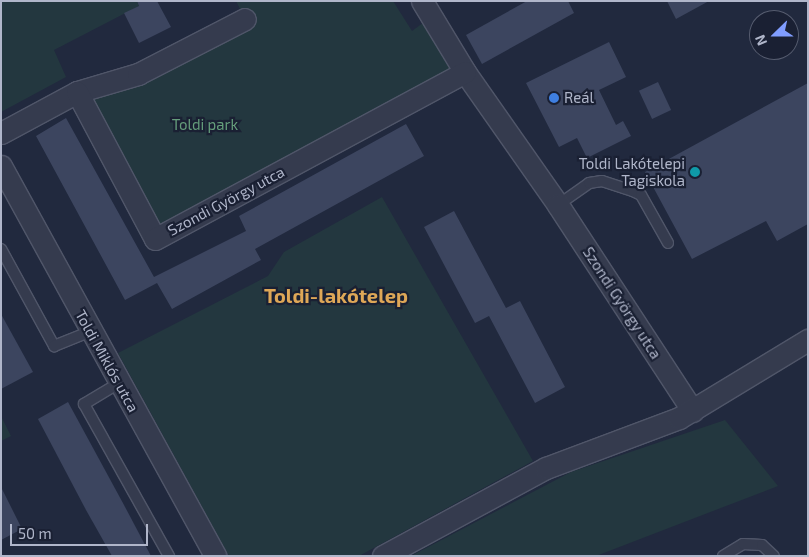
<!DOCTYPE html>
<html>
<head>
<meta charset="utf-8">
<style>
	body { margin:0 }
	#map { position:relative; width:809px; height:557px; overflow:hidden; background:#21293e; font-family:"Exo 2",sans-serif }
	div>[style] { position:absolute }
	.green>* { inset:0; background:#23373f }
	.building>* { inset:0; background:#3c455f; transform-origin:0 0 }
	.roads { filter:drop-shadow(1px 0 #505669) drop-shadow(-1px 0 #505669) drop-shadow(0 1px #505669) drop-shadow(0 -1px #505669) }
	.lane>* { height:10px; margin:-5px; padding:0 5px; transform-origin:5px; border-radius:5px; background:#353b4e }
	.street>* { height:21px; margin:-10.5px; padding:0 10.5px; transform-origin:10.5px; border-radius:10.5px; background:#353b4e }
	.dots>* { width:14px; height:14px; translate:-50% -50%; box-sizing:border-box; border:2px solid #1a2033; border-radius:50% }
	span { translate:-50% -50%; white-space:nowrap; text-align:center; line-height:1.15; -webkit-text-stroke:4.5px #1a2033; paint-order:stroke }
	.poi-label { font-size:15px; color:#b0b6ca }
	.left { translate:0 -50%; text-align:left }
	.right { translate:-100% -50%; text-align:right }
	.park-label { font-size:15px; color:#659d7b }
	.street-label { font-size:15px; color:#b0b6ca }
	.district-label { font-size:20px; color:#dea757; font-weight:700 }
	.frame { position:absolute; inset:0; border:2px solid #b0b6ca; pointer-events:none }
	.north { position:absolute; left:749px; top:10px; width:50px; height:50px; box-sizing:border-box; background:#1a2033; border:1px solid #565c6f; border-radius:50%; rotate:248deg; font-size:14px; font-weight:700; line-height:20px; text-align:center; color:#b0b6ca }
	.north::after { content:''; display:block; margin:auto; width:18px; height:22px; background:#809dff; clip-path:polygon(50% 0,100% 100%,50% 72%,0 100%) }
	.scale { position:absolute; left:10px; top:524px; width:138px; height:22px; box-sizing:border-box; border:2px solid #b0b6ca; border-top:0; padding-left:6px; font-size:15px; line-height:18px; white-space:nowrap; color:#b0b6ca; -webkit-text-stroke:4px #1a2033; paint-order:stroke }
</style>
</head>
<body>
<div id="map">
	<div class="green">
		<i style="clip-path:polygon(1px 1px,137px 1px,139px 6px,54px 50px,66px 77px,1px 112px)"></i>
		<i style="clip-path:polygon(236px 1px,393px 1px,412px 31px,431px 17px,465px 72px,155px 239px,77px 92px,245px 19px)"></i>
		<i style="clip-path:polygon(382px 197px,533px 461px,359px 556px,229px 556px,118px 353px,268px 276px,284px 252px)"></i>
		<i style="clip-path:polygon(1px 416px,11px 436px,1px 441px)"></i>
		<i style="clip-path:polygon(725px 420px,778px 486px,596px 556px,411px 556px,571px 472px)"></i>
	</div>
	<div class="building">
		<i style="clip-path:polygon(137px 1px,157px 1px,171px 27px,139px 43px,124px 13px,139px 6px)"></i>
		<i style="clip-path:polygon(527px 1px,568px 1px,574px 13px,482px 64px,466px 35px)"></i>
		<i style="clip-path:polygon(667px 1px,709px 1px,676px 19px)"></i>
		<i style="clip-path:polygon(609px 42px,626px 77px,599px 90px,616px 125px,623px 121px,631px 136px,587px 158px,577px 138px,559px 147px,526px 83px)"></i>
		<i style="left:658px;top:82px;width:31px;height:21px;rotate:65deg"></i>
		<i style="clip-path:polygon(808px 83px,808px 224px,777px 241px,766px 221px,692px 259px,645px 172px)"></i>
		<i style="clip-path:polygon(66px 118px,154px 277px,246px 231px,239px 216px,406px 124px,424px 156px,255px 249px,261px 260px,172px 309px,157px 283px,125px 300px,36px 136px)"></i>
		<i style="clip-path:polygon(454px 211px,506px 308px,520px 301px,565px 387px,535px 403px,489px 316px,475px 323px,424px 227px)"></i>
		<i style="clip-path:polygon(1px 314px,33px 372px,1px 389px)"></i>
		<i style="clip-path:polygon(68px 402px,124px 505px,151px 556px,112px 556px,86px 510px,38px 419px)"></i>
		<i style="clip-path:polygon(1px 487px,22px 529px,1px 540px)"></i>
	</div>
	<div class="roads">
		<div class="lane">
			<i style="left:558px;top:205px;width:38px;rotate:-35deg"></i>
			<i style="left:589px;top:183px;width:13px;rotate:-9deg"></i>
			<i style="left:602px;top:181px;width:33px;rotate:18deg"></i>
			<i style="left:633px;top:191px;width:9px;rotate:27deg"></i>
			<i style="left:641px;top:195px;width:55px;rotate:60.6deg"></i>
			<i style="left:1px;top:249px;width:111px;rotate:61.3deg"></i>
			<i style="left:54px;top:346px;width:40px;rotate:-22deg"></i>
			<i style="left:119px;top:383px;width:41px;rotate:149deg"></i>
			<i style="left:84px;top:404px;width:174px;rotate:60.8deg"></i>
			<i style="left:723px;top:556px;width:23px;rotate:-31deg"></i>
			<i style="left:743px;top:544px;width:19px;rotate:3deg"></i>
			<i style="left:762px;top:545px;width:16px;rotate:43deg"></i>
		</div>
		<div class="street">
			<i style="left:422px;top:1px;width:83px;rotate:58.8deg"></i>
			<i style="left:465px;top:72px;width:162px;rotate:55deg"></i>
			<i style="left:558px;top:205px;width:246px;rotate:56.8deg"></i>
			<i style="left:77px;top:92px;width:64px;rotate:-16.4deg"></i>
			<i style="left:138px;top:74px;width:120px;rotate:-27.2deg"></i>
			<i style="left:1px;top:133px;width:86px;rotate:-28.3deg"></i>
			<i style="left:77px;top:92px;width:166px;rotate:62deg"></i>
			<i style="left:155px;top:239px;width:352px;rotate:-28.3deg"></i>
			<i style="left:1px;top:166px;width:445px;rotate:61.2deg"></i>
			<i style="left:383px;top:556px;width:185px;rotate:-28.4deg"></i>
			<i style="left:546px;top:468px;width:142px;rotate:-20.6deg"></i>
			<i style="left:679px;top:418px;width:151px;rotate:-31.2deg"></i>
		</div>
	</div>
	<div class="dots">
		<i style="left:554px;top:98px;background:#3f7fe0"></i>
		<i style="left:695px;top:172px;background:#0f9aa8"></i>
	</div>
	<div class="poi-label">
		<span class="left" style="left:564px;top:98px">Reál</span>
		<span class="right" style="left:685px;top:172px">Toldi Lakótelepi<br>Tagiskola</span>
	</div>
	<div class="park-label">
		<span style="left:205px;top:125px">Toldi park</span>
	</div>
	<div class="street-label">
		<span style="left:226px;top:201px;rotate:-28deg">Szondi György utca</span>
		<span style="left:622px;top:303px;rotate:57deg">Szondi György utca</span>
		<span style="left:107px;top:361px;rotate:61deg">Toldi Miklós utca</span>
	</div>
	<div class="district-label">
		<span style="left:336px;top:295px">Toldi-lakótelep</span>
	</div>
	<div class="frame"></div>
	<div class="north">N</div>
	<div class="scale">50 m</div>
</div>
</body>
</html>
